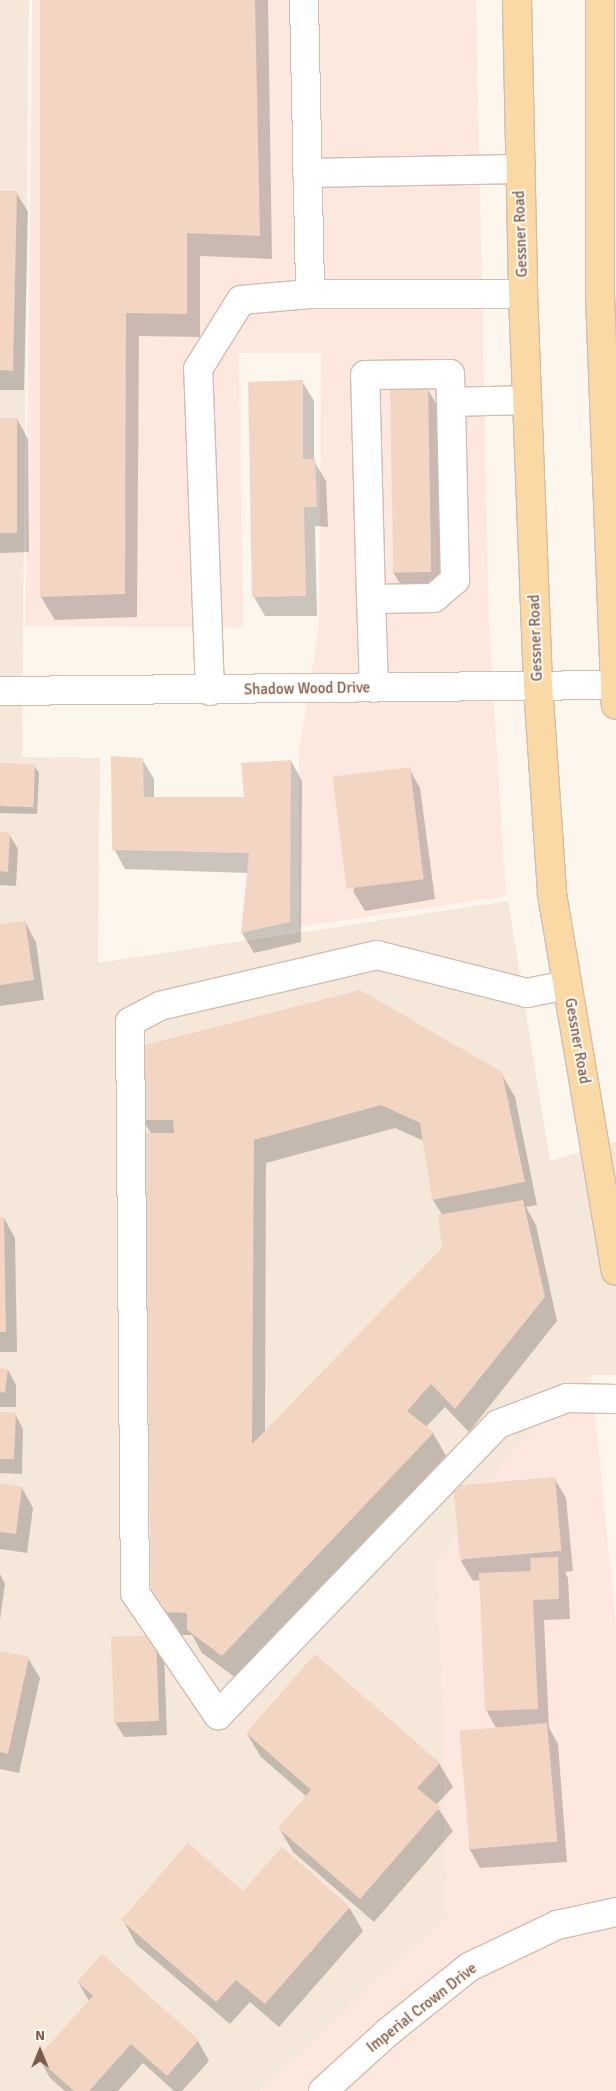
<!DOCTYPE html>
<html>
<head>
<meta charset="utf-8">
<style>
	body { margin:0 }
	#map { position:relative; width:616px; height:2091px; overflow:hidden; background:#fdf6ec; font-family:Signika,sans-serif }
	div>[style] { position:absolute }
	.residential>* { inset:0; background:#f5e8da }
	.commercial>* { inset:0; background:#fde8e0 }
	.shadow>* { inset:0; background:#0003 }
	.building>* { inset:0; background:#f3d5c3; transform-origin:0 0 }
	.roads { filter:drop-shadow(1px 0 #d1beb0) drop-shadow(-1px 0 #d1beb0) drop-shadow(0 1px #d1beb0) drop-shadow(0 -1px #d1beb0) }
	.minor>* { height:28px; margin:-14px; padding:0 14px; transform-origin:14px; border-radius:14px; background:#fff }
	.major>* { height:28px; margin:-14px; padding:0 14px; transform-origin:14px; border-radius:14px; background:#fbd9a5 }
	span { translate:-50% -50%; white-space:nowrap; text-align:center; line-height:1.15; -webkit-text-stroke:4px #fffaf3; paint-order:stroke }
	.street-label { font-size:15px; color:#7a5c4d }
	.north { position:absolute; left:15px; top:2026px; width:50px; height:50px; -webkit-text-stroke:4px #fffaf3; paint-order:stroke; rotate:0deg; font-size:14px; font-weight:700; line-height:20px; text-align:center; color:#7a5c4d }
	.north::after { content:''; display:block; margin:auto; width:18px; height:22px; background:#7a5c4d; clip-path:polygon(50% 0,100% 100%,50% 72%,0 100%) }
</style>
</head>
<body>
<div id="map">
	<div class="residential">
		<i style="clip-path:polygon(0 0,29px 0,22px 757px,100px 758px,98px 963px,508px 901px,550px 1161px,616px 1142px,616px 1375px,591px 1375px,511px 1453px,438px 1562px,448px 1916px,260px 2091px,0 2091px)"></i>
	</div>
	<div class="commercial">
		<i style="clip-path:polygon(32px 0,476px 0,489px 626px,506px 896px,299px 927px,299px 750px,319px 628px,321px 353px,239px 353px,243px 627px,25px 626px)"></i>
		<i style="clip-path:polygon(591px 1374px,616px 1624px,616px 2091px,260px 2091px,448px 1916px,438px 1562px,511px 1453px)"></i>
	</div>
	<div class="shadow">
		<i style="clip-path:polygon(41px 0,268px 0,272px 259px,200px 256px,200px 337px,139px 336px,137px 617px,55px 620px,41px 597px)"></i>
		<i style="clip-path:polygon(0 192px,16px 192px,28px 212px,24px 390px,0 390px)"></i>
		<i style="clip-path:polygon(302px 381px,314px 401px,314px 461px,326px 481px,328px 527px,315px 526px,317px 616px,265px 616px,254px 597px)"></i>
		<i style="clip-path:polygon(427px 388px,438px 407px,441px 591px,405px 592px,393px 572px)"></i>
		<i style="clip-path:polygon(0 419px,17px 419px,28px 439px,29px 552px,0 553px)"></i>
		<i style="clip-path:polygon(142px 759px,154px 779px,154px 798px,245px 798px,291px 761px,302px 781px,301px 942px,254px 953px,242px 933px,248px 873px,125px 869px,114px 849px)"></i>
		<i style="clip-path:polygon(0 764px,34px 765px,39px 773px,37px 814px,0 813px)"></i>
		<i style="clip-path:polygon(409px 768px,420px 788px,435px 899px,365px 911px,353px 891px)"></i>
		<i style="clip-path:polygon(0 834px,9px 834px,18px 849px,16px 886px,0 885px)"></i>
		<i style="clip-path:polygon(25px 922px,36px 942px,44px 1000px,0 1006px,0 926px)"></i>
		<i style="clip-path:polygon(evenodd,501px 1073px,515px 1097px,537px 1205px,526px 1207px,536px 1225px,557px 1321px,469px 1432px,445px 1407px,426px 1427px,433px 1433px,446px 1456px,236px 1678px,202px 1653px,192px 1635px,175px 1635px,152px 1601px,152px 1135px,143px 1120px,501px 1073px,395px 1128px,424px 1141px,433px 1200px,443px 1216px,443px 1249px,265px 1433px,266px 1163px,395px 1128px)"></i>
		<i style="clip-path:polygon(0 1218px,4px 1218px,15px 1238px,17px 1352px,0 1352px)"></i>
		<i style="clip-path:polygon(0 1370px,8px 1370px,16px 1385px,16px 1407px,0 1407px)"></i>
		<i style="clip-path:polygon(0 1413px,15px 1414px,23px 1429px,22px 1474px,0 1473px)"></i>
		<i style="clip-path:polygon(554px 1478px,566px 1498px,573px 1571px,565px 1572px,568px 1578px,570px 1619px,544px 1620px,549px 1728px,558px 1744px,567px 1862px,480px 1868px,469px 1848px,496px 1728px,486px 1710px,481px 1580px,473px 1581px,461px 1561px)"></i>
		<i style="clip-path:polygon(0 1485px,22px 1488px,33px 1508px,27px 1553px,0 1549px)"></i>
		<i style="clip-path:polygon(0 1574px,5px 1584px,0 1620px)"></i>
		<i style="clip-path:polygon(155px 1636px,164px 1651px,167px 1735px,124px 1737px,115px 1722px,112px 1638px)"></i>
		<i style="clip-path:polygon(0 1652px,28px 1658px,40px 1678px,19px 1773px,0 1769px)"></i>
		<i style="clip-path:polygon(247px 1734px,439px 1763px,453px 1787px,436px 1805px,453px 1831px,374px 1922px,293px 1852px,279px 1828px,307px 1797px,261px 1757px)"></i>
		<i style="clip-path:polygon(244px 1893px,349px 1907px,363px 1931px,279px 2027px,250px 2002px,230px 2024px,136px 1944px,123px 1920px)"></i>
		<i style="clip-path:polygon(78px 1982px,198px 2041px,209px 2061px,182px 2091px,174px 2091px,143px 2063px,118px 2091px,65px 2091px,50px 2078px,39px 2058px,89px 2001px)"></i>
	</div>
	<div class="building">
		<i style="clip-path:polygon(40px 0,255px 0,260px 236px,187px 233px,187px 314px,126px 313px,125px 594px,40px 597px)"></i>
		<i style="clip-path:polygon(0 191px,17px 191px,13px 371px,0 370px)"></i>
		<i style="clip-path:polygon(303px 380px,303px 459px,315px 459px,317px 507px,304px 507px,306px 596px,252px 597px,248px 382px)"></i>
		<i style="left:428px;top:386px;width:186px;height:38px;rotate:89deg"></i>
		<i style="left:0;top:418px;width:17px;height:115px"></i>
		<i style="clip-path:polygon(111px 756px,143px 758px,144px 797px,244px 797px,241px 763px,291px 760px,290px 922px,241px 933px,249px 853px,112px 850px)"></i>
		<i style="left:0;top:763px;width:35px;height:43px;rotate:2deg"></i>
		<i style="left:410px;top:767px;width:113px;height:78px;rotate:83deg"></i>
		<i style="clip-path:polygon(0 832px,10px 833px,8px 872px,0 871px)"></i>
		<i style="clip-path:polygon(25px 921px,34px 980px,0 985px,0 924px)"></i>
		<i style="clip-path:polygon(360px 990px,502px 1072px,525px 1182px,432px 1200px,420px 1123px,381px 1105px,254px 1140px,252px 1444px,442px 1248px,438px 1215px,523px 1200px,545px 1297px,455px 1409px,431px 1384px,407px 1411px,434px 1432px,222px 1656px,187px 1630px,187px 1613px,161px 1612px,151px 1601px,145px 1133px,174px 1133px,173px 1120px,142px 1120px,145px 1045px)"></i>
		<i style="clip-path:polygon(0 1217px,4px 1217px,6px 1332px,0 1332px)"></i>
		<i style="left:0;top:1368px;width:8px;height:24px;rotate:7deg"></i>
		<i style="clip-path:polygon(0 1412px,16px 1413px,14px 1459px,0 1459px)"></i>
		<i style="left:555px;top:1477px;width:74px;height:102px;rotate:85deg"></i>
		<i style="clip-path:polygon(0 1483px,22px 1487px,16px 1534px,0 1532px)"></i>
		<i style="clip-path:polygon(558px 1557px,559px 1599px,533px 1600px,538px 1709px,485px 1711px,479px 1573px,531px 1571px,530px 1558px)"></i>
		<i style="left:156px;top:1635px;width:86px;height:45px;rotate:88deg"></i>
		<i style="clip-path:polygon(0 1651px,29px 1657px,8px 1754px,0 1752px)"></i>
		<i style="clip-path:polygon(315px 1654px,440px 1763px,417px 1788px,440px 1807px,360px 1899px,278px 1828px,311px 1790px,246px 1733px)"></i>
		<i style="left:547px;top:1723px;width:119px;height:88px;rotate:85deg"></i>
		<i style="clip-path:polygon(188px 1843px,243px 1891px,282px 1847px,350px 1907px,265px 2004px,236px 1980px,216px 2002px,121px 1920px)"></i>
		<i style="clip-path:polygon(102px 1954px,199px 2040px,167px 2076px,131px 2044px,89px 2091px,74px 2091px,37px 2058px,93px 1996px,77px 1982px)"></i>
	</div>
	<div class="roads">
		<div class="minor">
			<i style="left:304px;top:0;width:294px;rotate:88.8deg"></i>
			<i style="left:307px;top:173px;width:212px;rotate:-1.1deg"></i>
			<i style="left:371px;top:599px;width:224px;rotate:-91.5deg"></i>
			<i style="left:365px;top:375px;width:85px;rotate:-0.7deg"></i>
			<i style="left:450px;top:374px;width:28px;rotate:88deg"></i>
			<i style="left:374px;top:688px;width:89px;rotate:-91.9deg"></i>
			<i style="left:371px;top:599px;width:63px;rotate:-0.9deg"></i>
			<i style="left:434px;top:598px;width:28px;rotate:-41deg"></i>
			<i style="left:455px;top:580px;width:178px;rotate:-91.3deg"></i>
			<i style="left:451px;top:402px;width:76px;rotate:-1.5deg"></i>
			<i style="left:0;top:691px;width:616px;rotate:-0.56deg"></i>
			<i style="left:210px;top:691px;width:322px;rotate:-92.1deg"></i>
			<i style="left:198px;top:369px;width:81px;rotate:-58.1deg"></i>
			<i style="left:241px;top:300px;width:69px;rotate:-5deg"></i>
			<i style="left:310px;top:294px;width:213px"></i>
			<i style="left:567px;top:985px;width:41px;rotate:168.7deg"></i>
			<i style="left:527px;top:993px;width:155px;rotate:-165.8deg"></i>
			<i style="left:377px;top:955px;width:223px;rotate:166.8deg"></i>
			<i style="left:160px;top:1006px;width:34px;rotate:152deg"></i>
			<i style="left:130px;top:1022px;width:571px;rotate:89.5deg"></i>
			<i style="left:135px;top:1593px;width:148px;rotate:55.8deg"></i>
			<i style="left:218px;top:1715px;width:404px;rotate:-46.1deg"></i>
			<i style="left:498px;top:1424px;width:74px;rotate:-20.6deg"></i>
			<i style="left:567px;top:1398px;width:49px;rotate:1.2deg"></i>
			<i style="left:323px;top:2091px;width:88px;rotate:-42.2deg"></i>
			<i style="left:388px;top:2032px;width:104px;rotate:-38.7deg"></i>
			<i style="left:469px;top:1967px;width:98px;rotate:-25.5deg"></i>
			<i style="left:557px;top:1925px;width:60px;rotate:-12.4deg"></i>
		</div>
		<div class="major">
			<i style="left:517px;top:0;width:294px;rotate:88.8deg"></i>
			<i style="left:523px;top:294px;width:392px;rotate:87.8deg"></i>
			<i style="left:538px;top:686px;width:208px;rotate:86.1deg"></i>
			<i style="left:552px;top:894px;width:382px;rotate:80.4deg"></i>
			<i style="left:600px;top:0;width:295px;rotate:90deg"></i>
			<i style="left:600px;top:295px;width:410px;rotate:87.8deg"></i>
		</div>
	</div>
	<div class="street-label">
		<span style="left:521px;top:234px;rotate:-92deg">Gessner Road</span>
		<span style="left:536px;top:638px;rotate:-92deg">Gessner Road</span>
		<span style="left:307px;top:689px;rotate:-1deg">Shadow Wood Drive</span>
		<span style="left:577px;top:1041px;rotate:80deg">Gessner Road</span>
		<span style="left:422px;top:2008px;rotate:-38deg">Imperial Crown Drive</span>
	</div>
	<div class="north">N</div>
</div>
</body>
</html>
